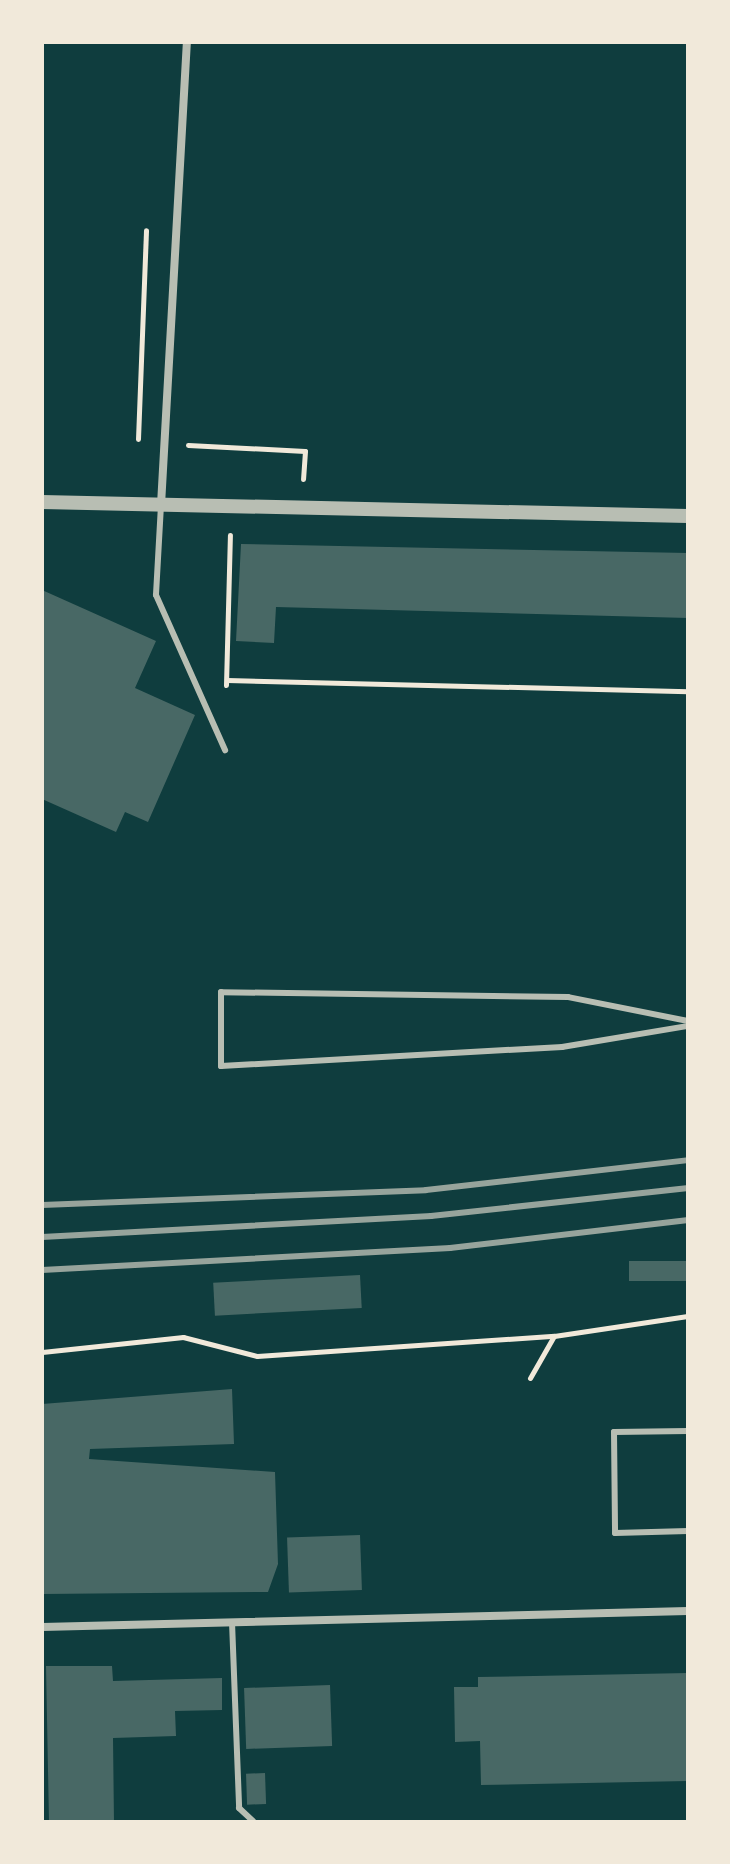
<!DOCTYPE html>
<html>
<head>
<meta charset="utf-8">
<style>
	body { margin:0 }
	#map { position:relative; width:730px; height:1864px; overflow:hidden; background:#0f3d3e; font-family:"Times New Roman",serif }
	div>[style] { position:absolute }
	.building>* { inset:0; background:#486865; transform-origin:0 0 }
	.path>* { height:5px; margin:-2.5px; padding:0 2.5px; transform-origin:2.5px; border-radius:2.5px; background:#f1e9da }
	.service>* { height:6px; margin:-3px; padding:0 3px; transform-origin:3px; border-radius:3px; background:#b8beb3 }
	.minor>* { height:8px; margin:-4px; padding:0 4px; transform-origin:4px; border-radius:4px; background:#b8beb3 }
	.tertiary>* { height:14px; margin:-7px; padding:0 7px; transform-origin:7px; border-radius:7px; background:#b8beb3 }
	.rail>* { height:6px; margin:-3px; padding:0 3px; transform-origin:3px; border-radius:3px; background:#97a49c }
	span { translate:-50% -50%; white-space:nowrap; text-align:center; line-height:1.15; -webkit-text-stroke:6px #f1e9da; paint-order:stroke }
	.frame { position:absolute; inset:0; border:44px solid #f1e9da; pointer-events:none }
</style>
</head>
<body>
<div id="map">
	<div class="building">
		<i style="clip-path:polygon(241px 544px,688px 553px,688px 618px,276px 607px,274px 643px,236px 641px)"></i>
		<i style="clip-path:polygon(42px 590px,156px 641px,135px 688px,195px 715px,148px 822px,125px 812px,116px 832px,42px 799px)"></i>
		<i style="left:688px;top:1261px;width:20px;height:59px;rotate:90deg"></i>
		<i style="left:360px;top:1275px;width:33px;height:147px;rotate:87deg"></i>
		<i style="clip-path:polygon(232px 1389px,234px 1444px,90px 1449px,89px 1459px,275px 1472px,278px 1564px,268px 1592px,42px 1594px,42px 1404px)"></i>
		<i style="left:360px;top:1535px;width:55px;height:73px;rotate:88deg"></i>
		<i style="clip-path:polygon(46px 1666px,112px 1666px,113px 1681px,222px 1678px,222px 1710px,175px 1711px,176px 1736px,113px 1738px,114px 1822px,49px 1822px)"></i>
		<i style="clip-path:polygon(688px 1673px,688px 1781px,481px 1785px,480px 1741px,455px 1742px,454px 1687px,478px 1687px,478px 1677px)"></i>
		<i style="left:330px;top:1685px;width:61px;height:86px;rotate:88deg"></i>
		<i style="left:265px;top:1773px;width:31px;height:19px;rotate:88deg"></i>
	</div>
	<div class="path">
		<i style="left:138px;top:439px;width:209px;rotate:-87.8deg"></i>
		<i style="left:188px;top:445px;width:117px;rotate:2.9deg"></i>
		<i style="left:305px;top:451px;width:28px;rotate:94deg"></i>
		<i style="left:227px;top:680px;width:461px;rotate:1.4deg"></i>
		<i style="left:226px;top:685px;width:150px;rotate:-88.5deg"></i>
		<i style="left:42px;top:1352px;width:142px;rotate:-6.1deg"></i>
		<i style="left:183px;top:1337px;width:76px;rotate:14.4deg"></i>
		<i style="left:257px;top:1356px;width:298px;rotate:-3.9deg"></i>
		<i style="left:530px;top:1378px;width:48px;rotate:-60.3deg"></i>
		<i style="left:554px;top:1336px;width:135px;rotate:-8.5deg"></i>
	</div>
	<div class="service">
		<i style="left:161px;top:505px;width:90px;rotate:93.2deg"></i>
		<i style="left:156px;top:595px;width:170px;rotate:66deg"></i>
		<i style="left:688px;top:1021px;width:122px;rotate:-168.7deg"></i>
		<i style="left:568px;top:997px;width:347px;rotate:-179.2deg"></i>
		<i style="left:221px;top:992px;width:74px;rotate:90deg"></i>
		<i style="left:221px;top:1066px;width:342px;rotate:-3.2deg"></i>
		<i style="left:562px;top:1047px;width:128px;rotate:-9.5deg"></i>
		<i style="left:688px;top:1431px;width:74px;rotate:179.2deg"></i>
		<i style="left:614px;top:1432px;width:101px;rotate:89.4deg"></i>
		<i style="left:615px;top:1533px;width:73px;rotate:-1.6deg"></i>
		<i style="left:232px;top:1622px;width:186px;rotate:87.8deg"></i>
		<i style="left:239px;top:1808px;width:21px;rotate:43deg"></i>
	</div>
	<div class="minor">
		<i style="left:161px;top:505px;width:464px;rotate:-86.8deg"></i>
		<i style="left:42px;top:1627px;width:646px;rotate:-1.42deg"></i>
	</div>
	<div class="tertiary">
		<i style="left:42px;top:502px;width:646px;rotate:1.24deg"></i>
	</div>
	<div class="rail">
		<i style="left:42px;top:1205px;width:384px;rotate:-2.2deg"></i>
		<i style="left:426px;top:1190px;width:264px;rotate:-6.5deg"></i>
		<i style="left:42px;top:1237px;width:390px;rotate:-3.1deg"></i>
		<i style="left:431px;top:1216px;width:259px;rotate:-6.2deg"></i>
		<i style="left:42px;top:1270px;width:409px;rotate:-3.1deg"></i>
		<i style="left:450px;top:1248px;width:240px;rotate:-6.7deg"></i>
	</div>
	<div class="frame"></div>
</div>
</body>
</html>
